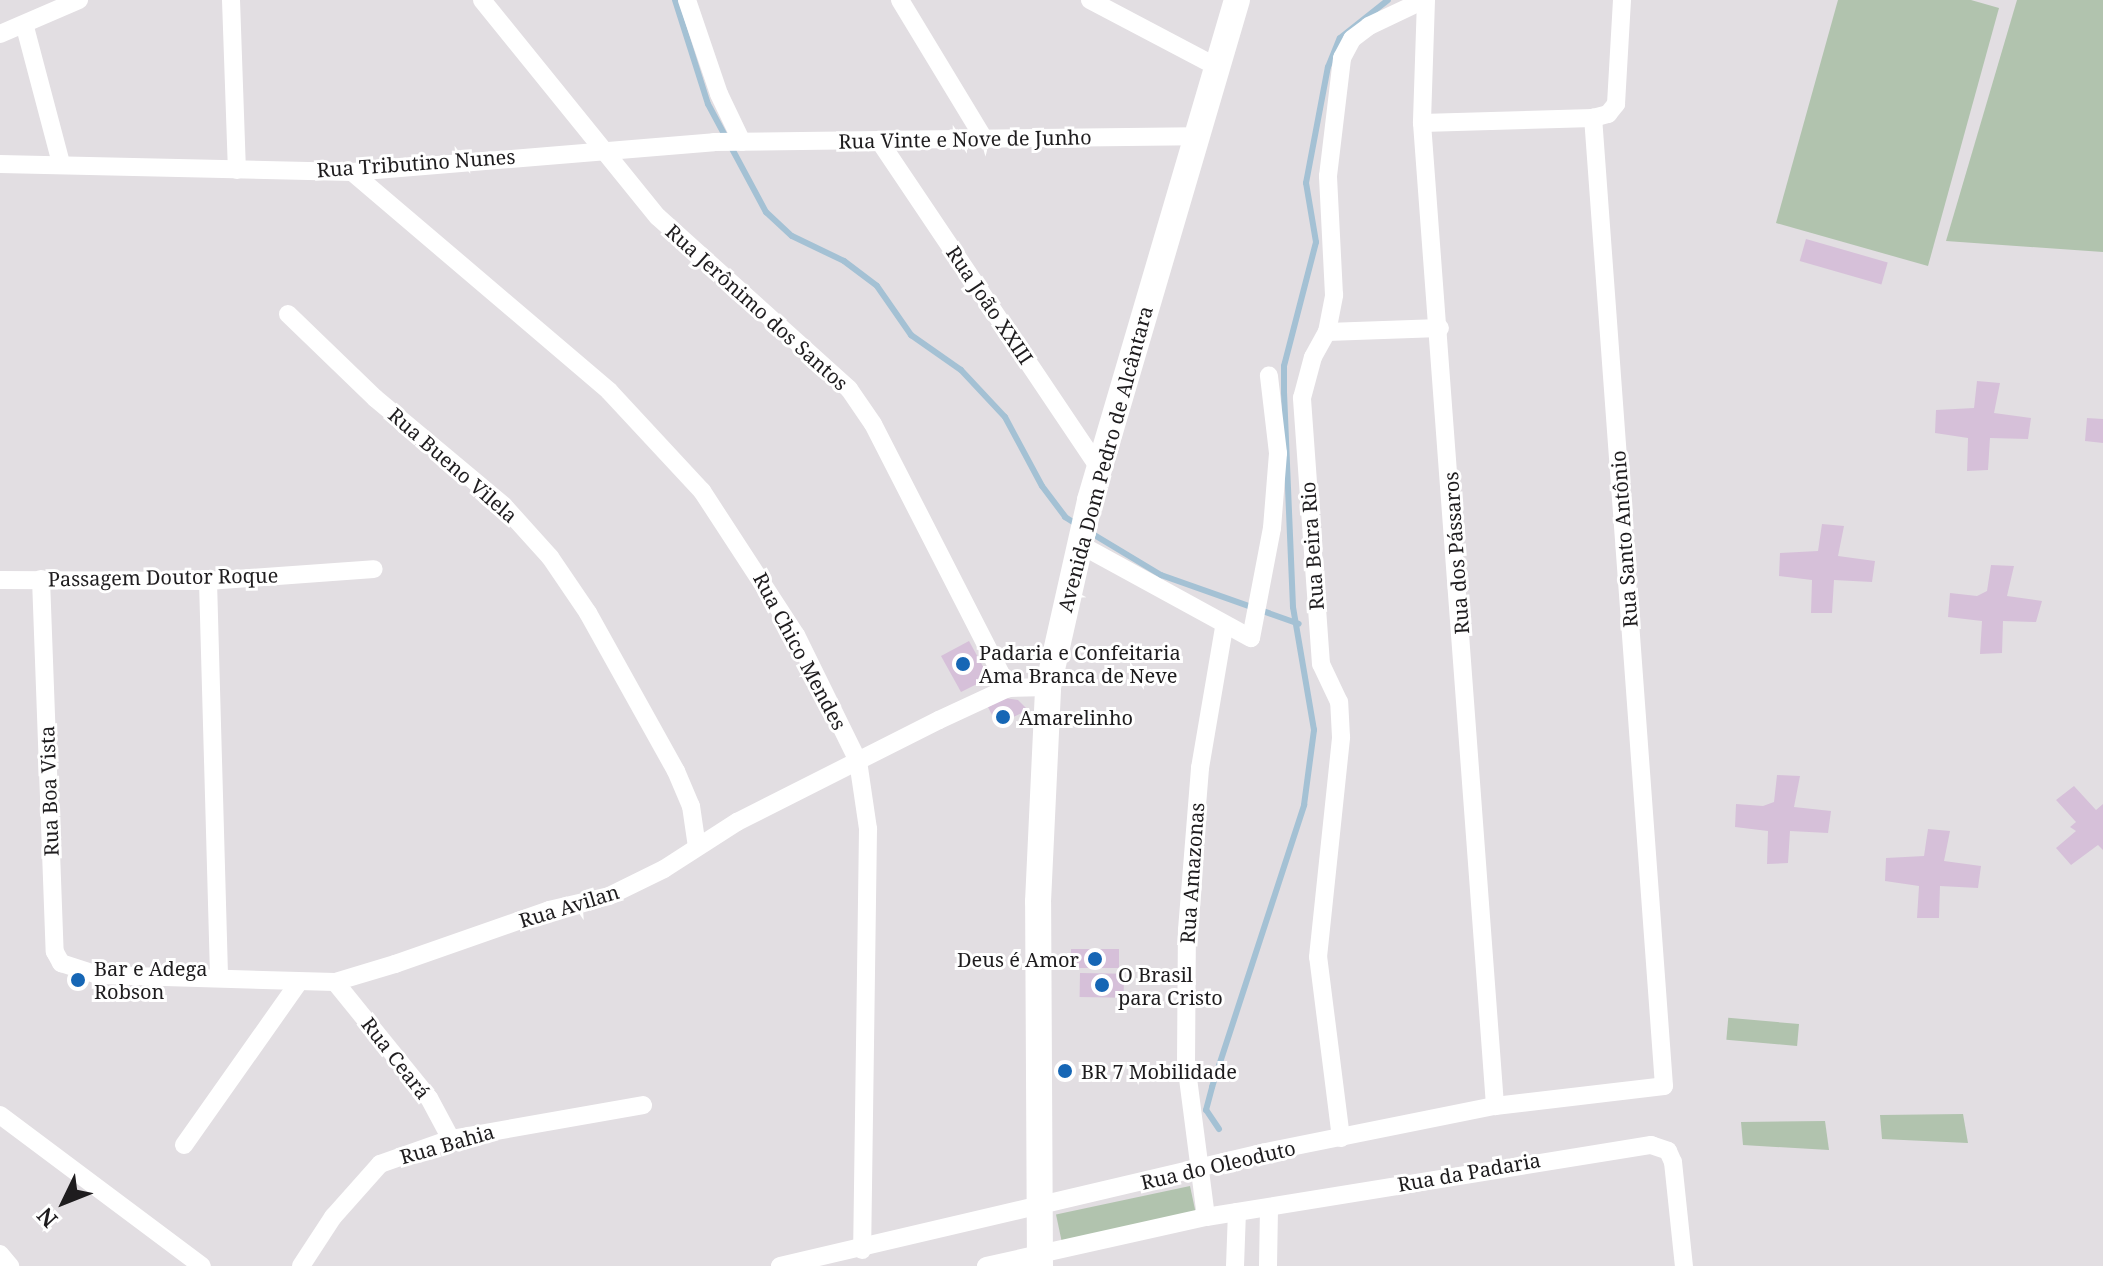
<!DOCTYPE html>
<html>
<head>
<meta charset="utf-8">
<style>
	body { margin:0 }
	#map { position:relative; width:2103px; height:1266px; overflow:hidden; background:#e2dee2; font-family:"Noto Serif",serif }
	div>[style] { position:absolute }
	.green>* { inset:0; background:#b1c3ae; transform-origin:0 0 }
	.stream>* { height:6px; margin:-3px; padding:0 3px; transform-origin:3px; border-radius:3px; background:#a4c1d4 }
	.building>* { inset:0; background:#d6c0d9; transform-origin:0 0 }
	.street>* { height:18px; margin:-9px; padding:0 9px; transform-origin:9px; border-radius:9px; background:#fff }
	.secondary>* { height:26px; margin:-13px; padding:0 13px; transform-origin:13px; border-radius:13px; background:#fff }
	.dots>* { width:22px; height:22px; translate:-50% -50%; box-sizing:border-box; border:4px solid #fff; border-radius:50% }
	span { translate:-50% -50%; white-space:nowrap; text-align:center; line-height:1.15; -webkit-text-stroke:6px #fff; paint-order:stroke }
	.street-label { font-size:20px; color:#1e1c1e }
	.poi-label { font-size:20px; color:#1e1c1e }
	.left { translate:0 -50%; text-align:left }
	.right { translate:-100% -50%; text-align:right }
	.north { position:absolute; left:24px; top:1162px; width:80px; height:80px; -webkit-text-stroke:6px #fff; paint-order:stroke; rotate:227deg; font-size:22px; font-weight:700; line-height:32px; text-align:center; color:#1e1c1e }
	.north::after { content:''; display:block; margin:auto; width:28px; height:36px; background:#1e1c1e; clip-path:polygon(50% 0,100% 100%,50% 72%,0 100%) }
</style>
</head>
<body>
<div id="map">
	<div class="green">
		<i style="clip-path:polygon(1838px 0,1971px 0,1999px 8px,1928px 266px,1776px 223px)"></i>
		<i style="clip-path:polygon(2017px 0,2103px 0,2103px 252px,1946px 241px)"></i>
		<i style="left:1799px;top:1024px;width:22px;height:71px;rotate:95deg"></i>
		<i style="clip-path:polygon(1963px 1114px,1968px 1143px,1882px 1139px,1880px 1115px)"></i>
		<i style="clip-path:polygon(1825px 1121px,1829px 1150px,1743px 1145px,1741px 1122px)"></i>
		<i style="left:1190px;top:1186px;width:29px;height:137px;rotate:78deg"></i>
	</div>
	<div class="stream">
		<i style="left:675px;top:0;width:109px;rotate:72.4deg"></i>
		<i style="left:708px;top:104px;width:123px;rotate:61.8deg"></i>
		<i style="left:766px;top:212px;width:35px;rotate:43deg"></i>
		<i style="left:792px;top:236px;width:58px;rotate:25.7deg"></i>
		<i style="left:844px;top:261px;width:41px;rotate:37.1deg"></i>
		<i style="left:877px;top:286px;width:60px;rotate:55.2deg"></i>
		<i style="left:911px;top:335px;width:61px;rotate:35deg"></i>
		<i style="left:961px;top:370px;width:64px;rotate:46.9deg"></i>
		<i style="left:1005px;top:417px;width:78px;rotate:61.8deg"></i>
		<i style="left:1042px;top:486px;width:39px;rotate:53deg"></i>
		<i style="left:1065px;top:517px;width:15px;rotate:32deg"></i>
		<i style="left:1091px;top:533px;width:82px;rotate:31deg"></i>
		<i style="left:1161px;top:575px;width:146px;rotate:19.5deg"></i>
		<i style="left:1219px;top:1129px;width:23px;rotate:-124deg"></i>
		<i style="left:1206px;top:1110px;width:24px;rotate:-75deg"></i>
		<i style="left:1212px;top:1087px;width:297px;rotate:-71.9deg"></i>
		<i style="left:1304px;top:805px;width:76px;rotate:-82.4deg"></i>
		<i style="left:1314px;top:730px;width:125px;rotate:-99.7deg"></i>
		<i style="left:1293px;top:607px;width:214px;rotate:-92.4deg"></i>
		<i style="left:1284px;top:393px;width:27px;rotate:-90deg"></i>
		<i style="left:1284px;top:366px;width:128px;rotate:-75.5deg"></i>
		<i style="left:1316px;top:242px;width:60px;rotate:-99.6deg"></i>
		<i style="left:1306px;top:183px;width:118px;rotate:-79.3deg"></i>
		<i style="left:1328px;top:67px;width:31px;rotate:-68deg"></i>
		<i style="left:1340px;top:38px;width:61px;rotate:-38.4deg"></i>
	</div>
	<div class="building">
		<i style="left:1806px;top:239px;width:85px;height:23px;rotate:16deg"></i>
		<i style="clip-path:polygon(1977px 381px,2000px 383px,1994px 413px,2031px 418px,2028px 439px,1990px 438px,1988px 470px,1967px 471px,1968px 438px,1935px 433px,1936px 410px,1974px 408px)"></i>
		<i style="clip-path:polygon(2087px 418px,2103px 419px,2103px 443px,2085px 441px)"></i>
		<i style="clip-path:polygon(1822px 524px,1844px 526px,1838px 556px,1875px 561px,1872px 582px,1834px 580px,1832px 613px,1811px 613px,1812px 580px,1779px 576px,1780px 553px,1818px 551px)"></i>
		<i style="clip-path:polygon(1991px 565px,2014px 566px,2007px 596px,2042px 601px,2036px 622px,2003px 621px,2002px 653px,1980px 654px,1982px 621px,1948px 617px,1950px 593px,1977px 596px,1987px 591px)"></i>
		<i style="clip-path:polygon(969px 641px,986px 672px,983px 681px,961px 692px,941px 656px)"></i>
		<i style="clip-path:polygon(1005px 698px,1018px 700px,1028px 710px,997px 725px,988px 707px)"></i>
		<i style="clip-path:polygon(1777px 775px,1800px 776px,1794px 807px,1831px 811px,1828px 833px,1790px 831px,1788px 863px,1767px 864px,1768px 831px,1735px 827px,1736px 804px,1763px 806px,1774px 802px)"></i>
		<i style="clip-path:polygon(2074px 786px,2096px 810px,2103px 804px,2103px 850px,2098px 845px,2071px 865px,2056px 848px,2076px 831px,2070px 827px,2076px 822px,2056px 800px)"></i>
		<i style="clip-path:polygon(1928px 829px,1950px 831px,1944px 861px,1981px 866px,1978px 888px,1940px 886px,1939px 918px,1917px 918px,1919px 886px,1885px 881px,1886px 858px,1924px 856px)"></i>
		<i style="left:1119px;top:949px;width:19px;height:48px;rotate:90deg"></i>
		<i style="left:1080px;top:973px;width:44px;height:24px;rotate:1deg"></i>
	</div>
	<div class="street">
		<i style="left:231px;top:0;width:170px;rotate:88deg"></i>
		<i style="left:482px;top:0;width:279px;rotate:51deg"></i>
		<i style="left:658px;top:217px;width:257px;rotate:42deg"></i>
		<i style="left:849px;top:389px;width:42px;rotate:55.6deg"></i>
		<i style="left:873px;top:424px;width:297px;rotate:62.9deg"></i>
		<i style="left:687px;top:0;width:99px;rotate:71.2deg"></i>
		<i style="left:719px;top:94px;width:53px;rotate:64.4deg"></i>
		<i style="left:900px;top:0;width:160px;rotate:58.8deg"></i>
		<i style="left:1090px;top:0;width:144px;rotate:27.8deg"></i>
		<i style="left:1426px;top:0;width:123px;rotate:91.9deg"></i>
		<i style="left:1422px;top:123px;width:986px;rotate:85.75deg"></i>
		<i style="left:25px;top:27px;width:141px;rotate:75.2deg"></i>
		<i style="left:0;top:34px;width:86px;rotate:-23.3deg"></i>
		<i style="left:1422px;top:123px;width:171px;rotate:-1.7deg"></i>
		<i style="left:880px;top:142px;width:393px;rotate:56.1deg"></i>
		<i style="left:0;top:164px;width:352px;rotate:1.3deg"></i>
		<i style="left:352px;top:172px;width:363px;rotate:-4.7deg"></i>
		<i style="left:714px;top:142px;width:480px;rotate:-0.7deg"></i>
		<i style="left:352px;top:172px;width:338px;rotate:40.4deg"></i>
		<i style="left:609px;top:391px;width:137px;rotate:47.1deg"></i>
		<i style="left:702px;top:491px;width:172px;rotate:56.9deg"></i>
		<i style="left:796px;top:635px;width:140px;rotate:63.8deg"></i>
		<i style="left:858px;top:761px;width:69px;rotate:81.6deg"></i>
		<i style="left:868px;top:829px;width:421px;rotate:90.8deg"></i>
		<i style="left:288px;top:314px;width:121px;rotate:44deg"></i>
		<i style="left:375px;top:398px;width:168px;rotate:39.9deg"></i>
		<i style="left:504px;top:506px;width:69px;rotate:48deg"></i>
		<i style="left:550px;top:557px;width:68px;rotate:55.8deg"></i>
		<i style="left:588px;top:613px;width:181px;rotate:60.9deg"></i>
		<i style="left:676px;top:771px;width:38px;rotate:67deg"></i>
		<i style="left:691px;top:806px;width:41px;rotate:81.7deg"></i>
		<i style="left:1327px;top:332px;width:113px;rotate:-2deg"></i>
		<i style="left:1079px;top:544px;width:196px;rotate:28.7deg"></i>
		<i style="left:1251px;top:638px;width:112px;rotate:-79.2deg"></i>
		<i style="left:1272px;top:528px;width:75px;rotate:-85.4deg"></i>
		<i style="left:1278px;top:453px;width:78px;rotate:-96.7deg"></i>
		<i style="left:41px;top:579px;width:373px;rotate:87.9deg"></i>
		<i style="left:55px;top:952px;width:13px;rotate:61deg"></i>
		<i style="left:61px;top:963px;width:39px;rotate:18deg"></i>
		<i style="left:98px;top:975px;width:237px;rotate:1.7deg"></i>
		<i style="left:335px;top:982px;width:63px;rotate:-16.7deg"></i>
		<i style="left:395px;top:964px;width:163px;rotate:-19.3deg"></i>
		<i style="left:549px;top:910px;width:62px;rotate:-13.1deg"></i>
		<i style="left:609px;top:896px;width:61px;rotate:-26.1deg"></i>
		<i style="left:664px;top:869px;width:87px;rotate:-32.8deg"></i>
		<i style="left:737px;top:822px;width:226px;rotate:-26.8deg"></i>
		<i style="left:939px;top:720px;width:76px;rotate:-24.9deg"></i>
		<i style="left:1008px;top:688px;width:40px;rotate:-1.4deg"></i>
		<i style="left:0;top:580px;width:208px;rotate:0.3deg"></i>
		<i style="left:208px;top:581px;width:166px;rotate:-4.1deg"></i>
		<i style="left:208px;top:581px;width:395px;rotate:88.4deg"></i>
		<i style="left:335px;top:982px;width:149px;rotate:51deg"></i>
		<i style="left:429px;top:1098px;width:47px;rotate:61.8deg"></i>
		<i style="left:0;top:1115px;width:252px;rotate:36.8deg"></i>
		<i style="left:1341px;top:1138px;width:182px;rotate:-97.2deg"></i>
		<i style="left:1318px;top:957px;width:221px;rotate:-84deg"></i>
		<i style="left:1341px;top:737px;width:35px;rotate:-93deg"></i>
		<i style="left:1339px;top:702px;width:42px;rotate:-115.3deg"></i>
		<i style="left:1321px;top:664px;width:267px;rotate:-94.1deg"></i>
		<i style="left:1302px;top:398px;width:42px;rotate:-75deg"></i>
		<i style="left:1313px;top:357px;width:29px;rotate:-61deg"></i>
		<i style="left:1327px;top:332px;width:38px;rotate:-79deg"></i>
		<i style="left:1334px;top:295px;width:119px;rotate:-92.9deg"></i>
		<i style="left:1328px;top:176px;width:119px;rotate:-83.2deg"></i>
		<i style="left:1342px;top:58px;width:21px;rotate:-62deg"></i>
		<i style="left:1352px;top:39px;width:21px;rotate:-37deg"></i>
		<i style="left:1369px;top:26px;width:61px;rotate:-25.3deg"></i>
		<i style="left:184px;top:1145px;width:199px;rotate:-54.8deg"></i>
		<i style="left:1206px;top:1217px;width:154px;rotate:-97.4deg"></i>
		<i style="left:1186px;top:1064px;width:134px;rotate:-89.6deg"></i>
		<i style="left:1187px;top:930px;width:163px;rotate:-85.4deg"></i>
		<i style="left:1200px;top:768px;width:143px;rotate:-80.3deg"></i>
		<i style="left:0;top:1254px;width:16px;rotate:50deg"></i>
		<i style="left:301px;top:1266px;width:59px;rotate:-56.9deg"></i>
		<i style="left:333px;top:1217px;width:71px;rotate:-48.4deg"></i>
		<i style="left:380px;top:1164px;width:75px;rotate:-19.4deg"></i>
		<i style="left:451px;top:1139px;width:195px;rotate:-10deg"></i>
		<i style="left:780px;top:1266px;width:499px;rotate:-13.2deg"></i>
		<i style="left:1266px;top:1152px;width:234px;rotate:-11.4deg"></i>
		<i style="left:1495px;top:1106px;width:170px;rotate:-6.7deg"></i>
		<i style="left:1664px;top:1086px;width:971px;rotate:-94.19deg"></i>
		<i style="left:1593px;top:118px;width:16px;rotate:-15deg"></i>
		<i style="left:1608px;top:114px;width:13px;rotate:-51deg"></i>
		<i style="left:1616px;top:104px;width:104px;rotate:-86.7deg"></i>
		<i style="left:986px;top:1266px;width:225px;rotate:-12.6deg"></i>
		<i style="left:1206px;top:1217px;width:451px;rotate:-9.2deg"></i>
		<i style="left:1651px;top:1145px;width:18px;rotate:19deg"></i>
		<i style="left:1668px;top:1151px;width:12px;rotate:66deg"></i>
		<i style="left:1673px;top:1162px;width:105px;rotate:84deg"></i>
		<i style="left:1235px;top:1266px;width:54px;rotate:-87.9deg"></i>
		<i style="left:1268px;top:1266px;width:58px;rotate:-89deg"></i>
	</div>
	<div class="secondary">
		<i style="left:1040px;top:1266px;width:364px;rotate:-90.3deg"></i>
		<i style="left:1038px;top:902px;width:215px;rotate:-87.3deg"></i>
		<i style="left:1048px;top:687px;width:192px;rotate:-77.3deg"></i>
		<i style="left:1090px;top:500px;width:521px;rotate:-73.62deg"></i>
	</div>
	<div class="dots">
		<i style="left:963px;top:664px;background:#1666b5"></i>
		<i style="left:1003px;top:717px;background:#1666b5"></i>
		<i style="left:1095px;top:959px;background:#1666b5"></i>
		<i style="left:78px;top:980px;background:#1666b5"></i>
		<i style="left:1102px;top:985px;background:#1666b5"></i>
		<i style="left:1065px;top:1071px;background:#1666b5"></i>
	</div>
	<div class="street-label">
		<span style="left:965px;top:139px;rotate:-1deg">Rua Vinte e Nove de Junho</span>
		<span style="left:416px;top:163px;rotate:-4deg">Rua Tributino Nunes</span>
		<span style="left:990px;top:305px;rotate:56deg">Rua João XXIII</span>
		<span style="left:757px;top:307px;rotate:42deg">Rua Jerônimo dos Santos</span>
		<span style="left:1105px;top:459px;rotate:-75deg">Avenida Dom Pedro de Alcântara</span>
		<span style="left:453px;top:465px;rotate:41deg">Rua Bueno Vilela</span>
		<span style="left:1624px;top:539px;rotate:-94deg">Rua Santo Antônio</span>
		<span style="left:1312px;top:546px;rotate:-94deg">Rua Beira Rio</span>
		<span style="left:1456px;top:553px;rotate:-94deg">Rua dos Pássaros</span>
		<span style="left:163px;top:577px;rotate:-1deg">Passagem Doutor Roque</span>
		<span style="left:800px;top:651px;rotate:62deg">Rua Chico Mendes</span>
		<span style="left:49px;top:791px;rotate:-92deg">Rua Boa Vista</span>
		<span style="left:1192px;top:873px;rotate:-86deg">Rua Amazonas</span>
		<span style="left:569px;top:906px;rotate:-17deg">Rua Avilan</span>
		<span style="left:396px;top:1058px;rotate:52deg">Rua Ceará</span>
		<span style="left:447px;top:1144px;rotate:-16deg">Rua Bahia</span>
		<span style="left:1218px;top:1165px;rotate:-13deg">Rua do Oleoduto</span>
		<span style="left:1469px;top:1172px;rotate:-10deg">Rua da Padaria</span>
	</div>
	<div class="poi-label">
		<span class="left" style="left:979px;top:664px">Padaria e Confeitaria<br>Ama Branca de Neve</span>
		<span class="left" style="left:1019px;top:717px">Amarelinho</span>
		<span class="right" style="left:1079px;top:959px">Deus é Amor</span>
		<span class="left" style="left:94px;top:980px">Bar e Adega<br>Robson</span>
		<span class="left" style="left:1118px;top:986px">O Brasil<br>para Cristo</span>
		<span class="left" style="left:1081px;top:1071px">BR 7 Mobilidade</span>
	</div>
	<div class="north">N</div>
</div>
</body>
</html>
